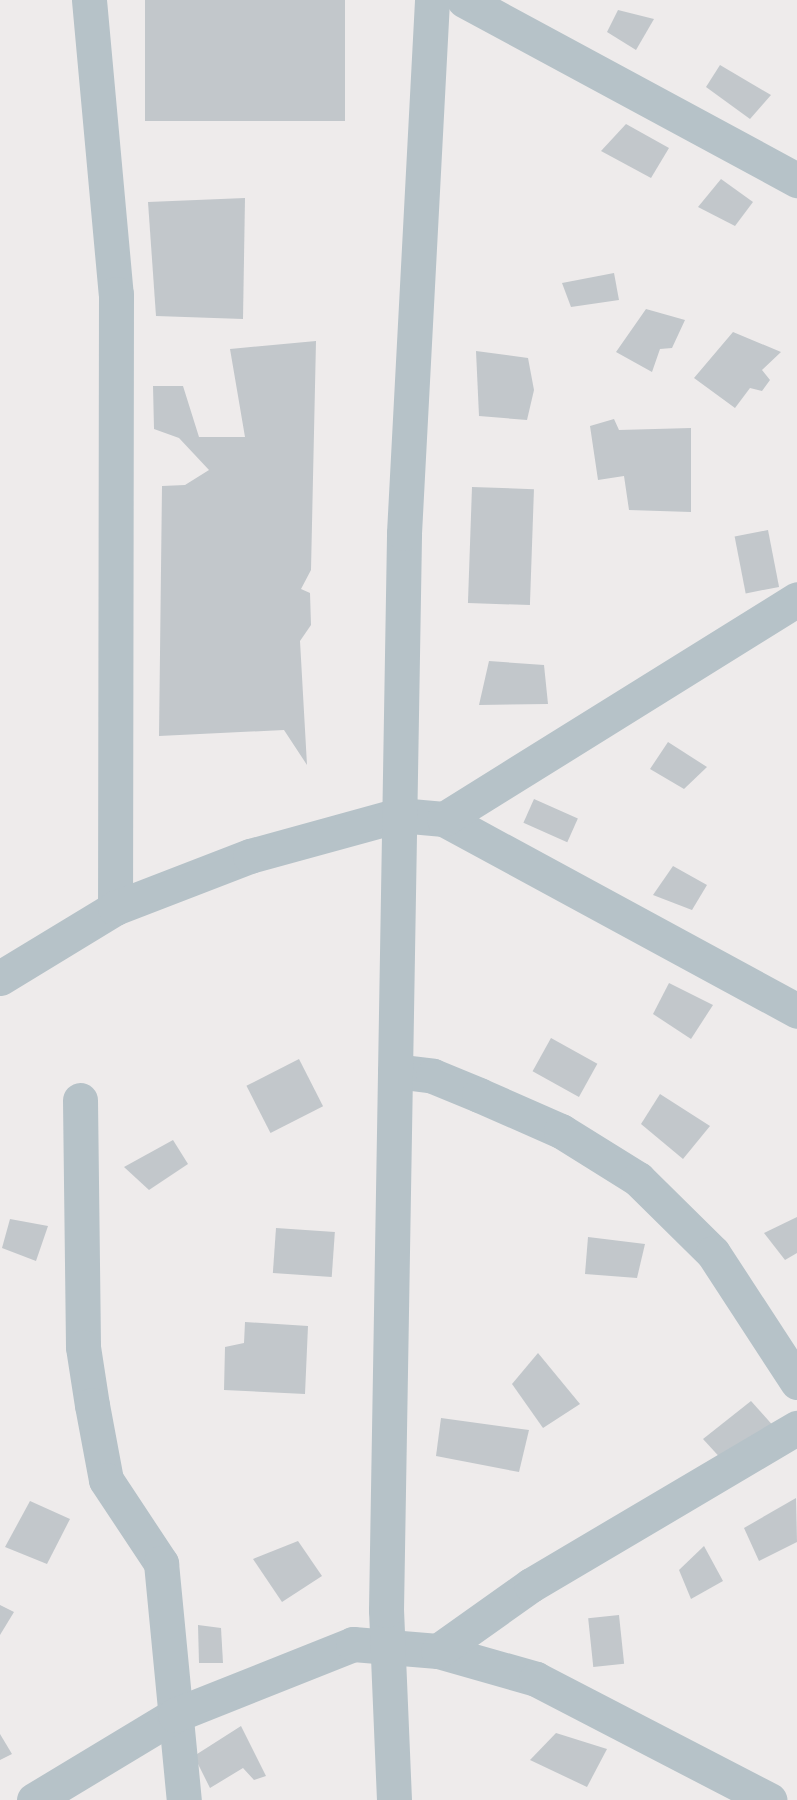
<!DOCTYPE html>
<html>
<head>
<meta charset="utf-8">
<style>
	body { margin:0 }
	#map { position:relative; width:797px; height:1800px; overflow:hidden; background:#eeebeb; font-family:"Nunito Sans",sans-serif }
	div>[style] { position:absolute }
	.building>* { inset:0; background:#c2c7cb; transform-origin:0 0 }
	.minor>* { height:35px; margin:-17.5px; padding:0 17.5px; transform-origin:17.5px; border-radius:17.5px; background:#b6c2c8 }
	span { translate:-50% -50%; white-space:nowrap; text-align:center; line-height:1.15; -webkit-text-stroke:7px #fff; paint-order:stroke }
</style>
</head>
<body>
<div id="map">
	<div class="building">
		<i style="left:145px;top:0;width:200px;height:121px"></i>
		<i style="clip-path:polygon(618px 10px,654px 19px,636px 50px,607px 32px)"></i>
		<i style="clip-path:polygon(720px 65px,771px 95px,750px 119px,706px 87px)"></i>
		<i style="clip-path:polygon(626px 124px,669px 148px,651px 178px,601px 151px)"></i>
		<i style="clip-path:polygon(721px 179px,753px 202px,735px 226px,698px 207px)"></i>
		<i style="clip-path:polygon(245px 198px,243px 319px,156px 316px,148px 202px)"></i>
		<i style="clip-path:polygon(614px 273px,619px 300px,571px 307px,562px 283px)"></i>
		<i style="clip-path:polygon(646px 309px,685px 320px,672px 348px,660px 349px,652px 372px,616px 352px)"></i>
		<i style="clip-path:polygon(733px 332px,781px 352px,762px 370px,770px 380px,762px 391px,750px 388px,735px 408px,694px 378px)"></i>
		<i style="clip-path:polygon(316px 341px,311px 570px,301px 589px,310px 593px,311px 625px,300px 641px,307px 765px,284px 730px,159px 736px,162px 486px,185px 485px,209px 470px,179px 438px,154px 429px,153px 386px,183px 386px,199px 437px,245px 437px,230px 349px)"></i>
		<i style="clip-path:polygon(476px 351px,528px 358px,534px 390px,527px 420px,479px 416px)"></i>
		<i style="clip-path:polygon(614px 419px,619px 430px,691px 428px,691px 512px,629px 510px,624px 476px,598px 480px,590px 426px)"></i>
		<i style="left:472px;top:487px;width:62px;height:116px;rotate:2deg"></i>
		<i style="left:768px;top:530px;width:58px;height:34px;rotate:79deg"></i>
		<i style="clip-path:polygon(489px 661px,544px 665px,548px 704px,479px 705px)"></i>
		<i style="clip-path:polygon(668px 742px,707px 767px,684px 789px,650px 769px)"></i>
		<i style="left:534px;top:799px;width:48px;height:26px;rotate:24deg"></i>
		<i style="clip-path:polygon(673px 866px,707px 885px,692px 910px,653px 895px)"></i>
		<i style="clip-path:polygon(669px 983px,713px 1005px,691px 1039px,653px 1014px)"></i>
		<i style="left:551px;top:1038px;width:53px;height:38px;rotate:29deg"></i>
		<i style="left:299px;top:1059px;width:53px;height:59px;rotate:63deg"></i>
		<i style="clip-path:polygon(660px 1094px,710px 1126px,683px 1159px,641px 1124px)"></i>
		<i style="clip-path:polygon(173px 1140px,188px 1164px,149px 1190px,124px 1167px)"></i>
		<i style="clip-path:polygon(797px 1217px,797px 1253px,785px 1260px,764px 1233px)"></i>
		<i style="clip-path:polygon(10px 1219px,48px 1226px,36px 1261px,2px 1248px)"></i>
		<i style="left:276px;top:1228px;width:59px;height:45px;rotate:4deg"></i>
		<i style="clip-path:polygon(588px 1237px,645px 1244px,637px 1278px,585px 1274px)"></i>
		<i style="clip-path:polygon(245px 1322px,308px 1326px,305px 1394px,224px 1390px,225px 1347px,244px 1343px)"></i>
		<i style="clip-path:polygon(538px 1353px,580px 1404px,543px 1428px,512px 1384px)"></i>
		<i style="clip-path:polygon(751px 1401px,776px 1429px,725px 1463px,703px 1439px)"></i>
		<i style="clip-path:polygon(441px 1418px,529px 1430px,519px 1472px,436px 1456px)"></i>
		<i style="clip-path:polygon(796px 1498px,797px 1542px,759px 1561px,744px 1528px)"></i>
		<i style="clip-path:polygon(30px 1501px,70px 1519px,47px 1564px,5px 1547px)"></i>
		<i style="clip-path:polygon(298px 1541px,322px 1576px,282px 1602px,253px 1559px)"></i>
		<i style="clip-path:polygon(704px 1546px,723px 1581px,691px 1599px,679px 1570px)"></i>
		<i style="clip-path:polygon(0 1605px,14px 1612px,0 1635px)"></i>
		<i style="left:619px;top:1615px;width:49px;height:31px;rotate:84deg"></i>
		<i style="clip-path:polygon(198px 1625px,221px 1628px,223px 1663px,199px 1663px)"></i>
		<i style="clip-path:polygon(241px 1726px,266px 1776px,254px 1780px,243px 1768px,210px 1788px,194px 1756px)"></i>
		<i style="clip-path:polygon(556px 1733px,607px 1749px,587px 1787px,530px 1760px)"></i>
		<i style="clip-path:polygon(0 1734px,12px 1754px,0 1760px)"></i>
	</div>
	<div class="minor">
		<i style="left:89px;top:0;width:295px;rotate:84.8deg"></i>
		<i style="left:116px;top:294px;width:614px;rotate:90.09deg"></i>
		<i style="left:464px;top:0;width:379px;rotate:28.4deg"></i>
		<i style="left:444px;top:819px;width:402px;rotate:28.5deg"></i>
		<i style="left:0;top:978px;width:135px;rotate:-31.3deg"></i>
		<i style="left:115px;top:908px;width:145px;rotate:-21.1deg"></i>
		<i style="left:250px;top:856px;width:155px;rotate:-15.4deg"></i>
		<i style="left:399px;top:815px;width:45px;rotate:5.1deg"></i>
		<i style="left:444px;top:819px;width:416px;rotate:-31.9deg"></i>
		<i style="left:395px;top:1071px;width:38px;rotate:7deg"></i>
		<i style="left:433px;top:1076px;width:50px;rotate:22.4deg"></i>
		<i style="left:479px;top:1095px;width:90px;rotate:23.7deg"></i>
		<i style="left:561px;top:1131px;width:91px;rotate:31.9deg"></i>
		<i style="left:638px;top:1179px;width:105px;rotate:44.6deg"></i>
		<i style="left:713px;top:1253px;width:154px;rotate:56.9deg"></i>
		<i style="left:80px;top:1100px;width:247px;rotate:89.3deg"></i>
		<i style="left:83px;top:1347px;width:59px;rotate:81.2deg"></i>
		<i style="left:92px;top:1405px;width:76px;rotate:79.4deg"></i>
		<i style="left:106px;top:1480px;width:100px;rotate:56.5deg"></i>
		<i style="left:161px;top:1563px;width:238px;rotate:84.5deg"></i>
		<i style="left:438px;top:1651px;width:102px;rotate:15.9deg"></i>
		<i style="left:536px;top:1679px;width:263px;rotate:27.4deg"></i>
		<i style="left:34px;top:1800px;width:165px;rotate:-31.1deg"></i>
		<i style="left:175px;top:1715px;width:192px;rotate:-21.7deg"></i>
		<i style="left:353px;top:1644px;width:85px;rotate:4.7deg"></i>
		<i style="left:438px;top:1651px;width:114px;rotate:-35.4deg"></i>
		<i style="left:531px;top:1585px;width:309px;rotate:-30.6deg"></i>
		<i style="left:394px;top:1800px;width:190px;rotate:-92.4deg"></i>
		<i style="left:386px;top:1610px;width:1077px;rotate:-89.04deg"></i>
		<i style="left:404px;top:533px;width:534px;rotate:-86.99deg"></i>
	</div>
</div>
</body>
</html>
